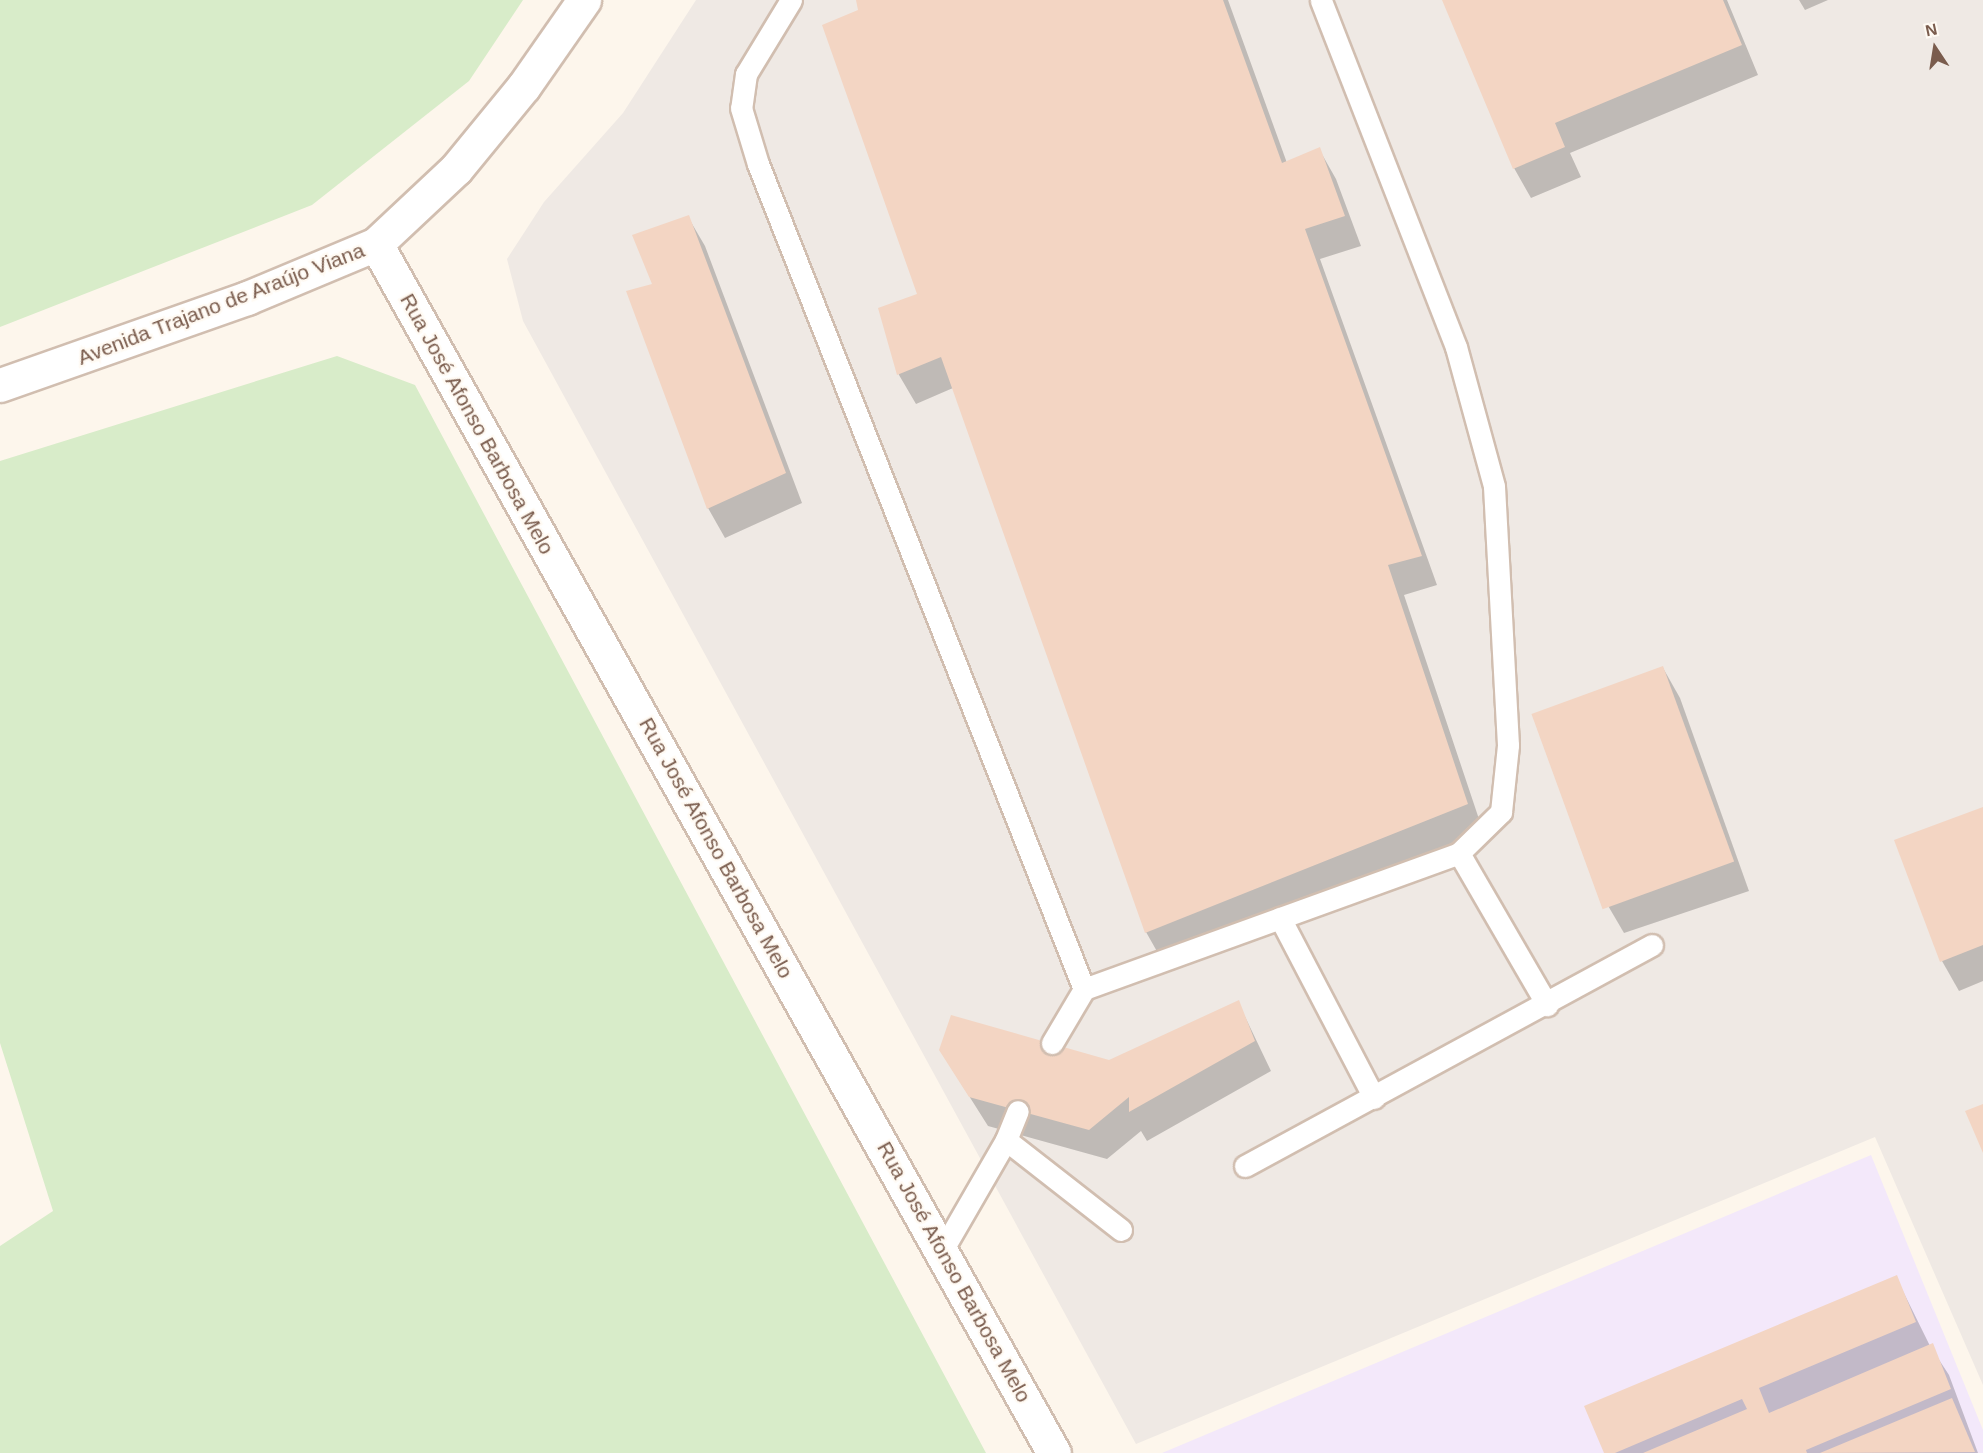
<!DOCTYPE html>
<html>
<head>
<meta charset="utf-8">
<style>
	body { margin:0 }
	#map { position:relative; width:1983px; height:1453px; overflow:hidden; background:#fdf6ec; font-family:Helvetica,sans-serif }
	div>[style] { position:absolute }
	.industrial>* { inset:0; background:#efe9e4 }
	.education>* { inset:0; background:#f3e8fa }
	.green>* { inset:0; background:#d8ecc9 }
	.shadow>* { inset:0; background:#0003 }
	.building>* { inset:0; background:#f3d5c3; transform-origin:0 0 }
	.roads { filter:drop-shadow(2px 0 #d1beb0) drop-shadow(-2px 0 #d1beb0) drop-shadow(0 2px #d1beb0) drop-shadow(0 -2px #d1beb0) }
	.service>* { height:21px; margin:-10.5px; padding:0 10.5px; transform-origin:10.5px; border-radius:10.5px; background:#fff }
	.tertiary>* { height:33px; margin:-16.5px; padding:0 16.5px; transform-origin:16.5px; border-radius:16.5px; background:#fff }
	span { translate:-50% -50%; white-space:nowrap; text-align:center; line-height:1.15; -webkit-text-stroke:4.5px #fffaf3; paint-order:stroke }
	.street-label { font-size:21px; color:#7a5c4d }
	.north { position:absolute; left:1905px; top:18px; width:60px; height:60px; -webkit-text-stroke:4px #fffaf3; paint-order:stroke; rotate:348deg; font-size:16px; font-weight:700; line-height:24px; text-align:center; color:#7a5c4d }
	.north::after { content:''; display:block; margin:auto; width:21px; height:27px; background:#7a5c4d; clip-path:polygon(50% 0,100% 100%,50% 72%,0 100%) }
</style>
</head>
<body>
<div id="map">
	<div class="industrial">
		<i style="clip-path:polygon(696px 0,1983px 0,1983px 1385px,1875px 1137px,1136px 1444px,523px 321px,507px 259px,544px 202px,623px 113px)"></i>
	</div>
	<div class="education">
		<i style="clip-path:polygon(1871px 1155px,1983px 1430px,1983px 1453px,1162px 1453px)"></i>
	</div>
	<div class="green">
		<i style="clip-path:polygon(0 0,523px 0,469px 81px,312px 205px,0 327px)"></i>
		<i style="clip-path:polygon(337px 356px,415px 385px,986px 1453px,0 1453px,0 1246px,53px 1211px,0 1043px,0 461px)"></i>
	</div>
	<div class="shadow">
		<i style="clip-path:polygon(857px 0,1228px 0,1287px 163px,1319px 149px,1336px 179px,1361px 246px,1320px 259px,1437px 585px,1404px 595px,1484px 834px,1163px 962px,1146px 932px,953px 388px,916px 404px,899px 375px,880px 309px,919px 295px)"></i>
		<i style="clip-path:polygon(1443px 0,1727px 0,1758px 75px,1570px 153px,1581px 177px,1531px 198px,1514px 168px)"></i>
		<i style="clip-path:polygon(1799px 0,1828px 0,1805px 10px)"></i>
		<i style="clip-path:polygon(688px 217px,705px 246px,802px 503px,725px 538px,708px 508px,628px 292px,654px 285px)"></i>
		<i style="clip-path:polygon(1663px 668px,1680px 698px,1749px 891px,1624px 933px,1607px 904px,1534px 717px)"></i>
		<i style="clip-path:polygon(1983px 808px,1983px 981px,1959px 991px,1942px 961px)"></i>
		<i style="clip-path:polygon(1238px 1002px,1271px 1071px,1147px 1141px,1141px 1131px,1107px 1159px,988px 1126px,940px 1050px,1109px 1061px)"></i>
		<i style="clip-path:polygon(1896px 1277px,1930px 1346px,1949px 1375px,1978px 1453px,1605px 1453px)"></i>
	</div>
	<div class="building">
		<i style="clip-path:polygon(856px 0,1223px 0,1282px 163px,1320px 147px,1345px 216px,1305px 229px,1422px 556px,1388px 565px,1468px 804px,1145px 933px,941px 357px,897px 375px,878px 308px,917px 294px,822px 25px,858px 10px)"></i>
		<i style="clip-path:polygon(1442px 0,1723px 0,1742px 45px,1555px 123px,1565px 147px,1513px 169px)"></i>
		<i style="clip-path:polygon(689px 215px,786px 473px,707px 509px,626px 291px,652px 284px,632px 235px)"></i>
		<i style="left:1663px;top:666px;width:208px;height:140px;rotate:70deg"></i>
		<i style="clip-path:polygon(1983px 807px,1983px 945px,1940px 962px,1894px 840px)"></i>
		<i style="clip-path:polygon(1239px 1000px,1255px 1041px,1129px 1112px,1129px 1097px,1089px 1130px,969px 1097px,939px 1050px,951px 1015px,1109px 1060px)"></i>
		<i style="clip-path:polygon(1983px 1104px,1983px 1153px,1965px 1111px)"></i>
		<i style="clip-path:polygon(1897px 1275px,1916px 1322px,1759px 1388px,1769px 1413px,1933px 1343px,1951px 1389px,1806px 1450px,1807px 1453px,1643px 1453px,1747px 1409px,1742px 1399px,1615px 1453px,1604px 1453px,1584px 1406px)"></i>
		<i style="clip-path:polygon(1952px 1398px,1975px 1452px,1820px 1453px)"></i>
	</div>
	<div class="roads">
		<div class="service">
			<i style="left:791px;top:0;width:87px;rotate:121.3deg"></i>
			<i style="left:746px;top:74px;width:34px;rotate:98deg"></i>
			<i style="left:741px;top:108px;width:59px;rotate:73.1deg"></i>
			<i style="left:758px;top:164px;width:887px;rotate:68.44deg"></i>
			<i style="left:1459px;top:853px;width:176px;rotate:59.9deg"></i>
			<i style="left:1280px;top:918px;width:203px;rotate:62.4deg"></i>
			<i style="left:1052px;top:1043px;width:63px;rotate:-59.3deg"></i>
			<i style="left:1084px;top:989px;width:399px;rotate:-19.9deg"></i>
			<i style="left:1459px;top:853px;width:59px;rotate:-44.3deg"></i>
			<i style="left:1501px;top:812px;width:67px;rotate:-84deg"></i>
			<i style="left:1508px;top:745px;width:259px;rotate:-93.1deg"></i>
			<i style="left:1494px;top:486px;width:144px;rotate:-105.3deg"></i>
			<i style="left:1456px;top:347px;width:372px;rotate:-111.3deg"></i>
			<i style="left:1006px;top:1140px;width:146px;rotate:38deg"></i>
			<i style="left:1245px;top:1166px;width:463px;rotate:-28.5deg"></i>
			<i style="left:943px;top:1249px;width:126px;rotate:-60deg"></i>
			<i style="left:1006px;top:1140px;width:31px;rotate:-68deg"></i>
		</div>
		<div class="tertiary">
			<i style="left:376px;top:244px;width:1386px;rotate:60.72deg"></i>
			<i style="left:0;top:385px;width:262px;rotate:-19.4deg"></i>
			<i style="left:247px;top:298px;width:140px;rotate:-22.7deg"></i>
			<i style="left:376px;top:244px;width:110px;rotate:-43.2deg"></i>
			<i style="left:456px;top:169px;width:107px;rotate:-50.7deg"></i>
			<i style="left:524px;top:86px;width:105px;rotate:-55.1deg"></i>
		</div>
	</div>
	<div class="street-label">
		<span style="left:221px;top:304px;rotate:-21deg">Avenida Trajano de Araújo Viana</span>
		<span style="left:477px;top:424px;rotate:61deg">Rua José Afonso Barbosa Melo</span>
		<span style="left:716px;top:848px;rotate:61deg">Rua José Afonso Barbosa Melo</span>
		<span style="left:954px;top:1272px;rotate:61deg">Rua José Afonso Barbosa Melo</span>
	</div>
	<div class="north">N</div>
</div>
</body>
</html>
